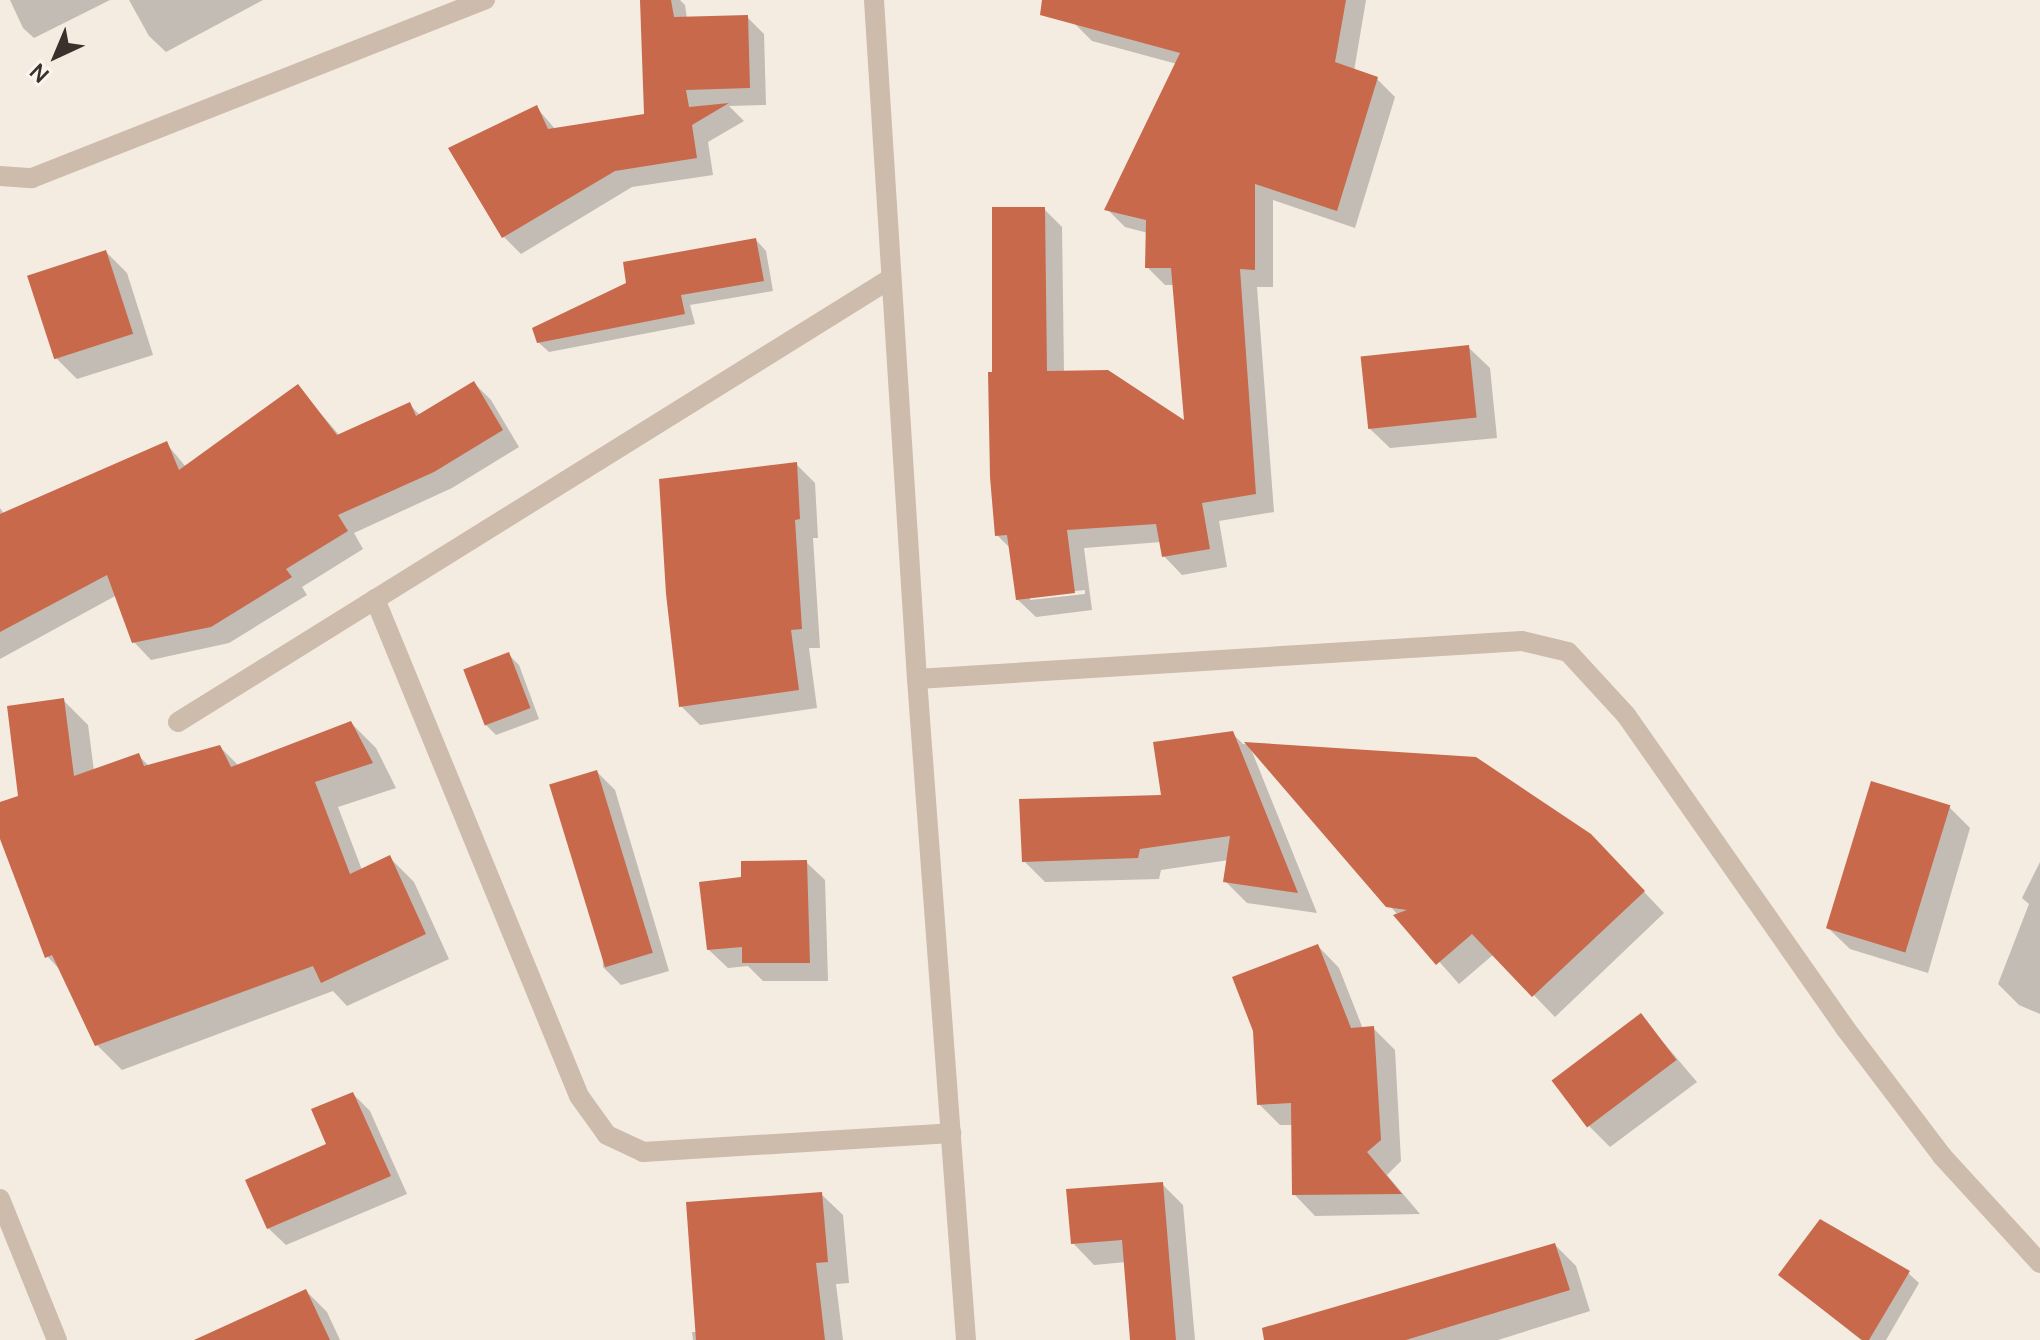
<!DOCTYPE html>
<html>
<head>
<meta charset="utf-8">
<style>
	body { margin:0 }
	#map { position:relative; width:2040px; height:1340px; overflow:hidden; background:#f4ebe1; font-family:Manrope,sans-serif }
	div>[style] { position:absolute }
	.shadow>* { inset:0; background:#0003 }
	.building>* { inset:0; background:#c8694b; transform-origin:0 0 }
	.minor>* { height:20px; margin:-10px; padding:0 10px; transform-origin:10px; border-radius:10px; background:#cdbbac }
	span { translate:-50% -50%; white-space:nowrap; text-align:center; line-height:1.15; -webkit-text-stroke:7px #fbf5ee; paint-order:stroke }
	.north { position:absolute; left:16px; top:16px; width:80px; height:80px; -webkit-text-stroke:6px #fbf5ee; paint-order:stroke; rotate:224deg; font-size:22px; font-weight:700; line-height:32px; text-align:center; color:#3b302b }
	.north::after { content:''; display:block; margin:auto; width:28px; height:36px; background:#3b302b; clip-path:polygon(50% 0,100% 100%,50% 72%,0 100%) }
</style>
</head>
<body>
<div id="map">
	<div class="shadow">
		<i style="clip-path:polygon(10px 0,110px 0,34px 38px,23px 28px)"></i>
		<i style="clip-path:polygon(129px 0,263px 0,166px 52px,149px 36px)"></i>
		<i style="clip-path:polygon(642px 0,680px 0,685px 5px,687px 19px,747px 17px,764px 34px,766px 105px,729px 106px,744px 121px,708px 142px,713px 175px,632px 187px,521px 254px,504px 237px,536px 107px,556px 130px,646px 116px)"></i>
		<i style="clip-path:polygon(evenodd,1080px 0,1366px 0,1354px 71px,1377px 79px,1395px 97px,1355px 228px,1273px 200px,1273px 287px,1257px 287px,1274px 512px,1219px 521px,1227px 567px,1182px 575px,1164px 556px,1161px 542px,1084px 548px,1092px 610px,1036px 617px,1017px 599px,1011px 549px,997px 535px,994px 374px,1044px 209px,1062px 227px,1064px 373px,1186px 424px,1174px 285px,1165px 285px,1147px 267px,1148px 233px,1125px 227px,1107px 209px,1177px 64px,1092px 41px,1074px 23px,1080px 0,1085px 590px,1085px 594px,1030px 600px,1030px 596px,1085px 590px)"></i>
		<i style="clip-path:polygon(756px 240px,766px 251px,773px 291px,690px 305px,695px 324px,549px 352px,538px 342px)"></i>
		<i style="clip-path:polygon(106px 252px,127px 273px,153px 355px,77px 379px,56px 358px)"></i>
		<i style="clip-path:polygon(1468px 347px,1490px 368px,1497px 438px,1390px 448px,1368px 427px)"></i>
		<i style="clip-path:polygon(474px 383px,491px 400px,519px 447px,452px 488px,354px 533px,363px 549px,302px 587px,307px 595px,229px 643px,151px 660px,134px 642px,117px 595px,0 659px,0 508px,4px 514px,166px 443px,186px 467px,298px 387px,340px 436px,410px 405px,420px 415px)"></i>
		<i style="clip-path:polygon(796px 464px,815px 483px,818px 538px,813px 538px,820px 648px,809px 648px,817px 708px,700px 725px,681px 706px)"></i>
		<i style="clip-path:polygon(509px 655px,519px 665px,539px 719px,496px 735px,485px 724px)"></i>
		<i style="clip-path:polygon(63px 700px,88px 725px,94px 771px,138px 755px,150px 767px,220px 747px,239px 766px,351px 723px,376px 748px,396px 788px,338px 807px,362px 870px,390px 858px,414px 882px,449px 959px,347px 1006px,333px 991px,122px 1070px,97px 1045px,62px 972px,47px 956px,0 834px,0 805px,20px 797px)"></i>
		<i style="clip-path:polygon(1232px 733px,1243px 744px,1475px 759px,1612px 858px,1664px 913px,1555px 1017px,1494px 954px,1459px 984px,1251px 749px,1317px 913px,1247px 903px,1225px 881px,1229px 860px,1161px 870px,1159px 879px,1045px 882px,1024px 861px,1163px 797px)"></i>
		<i style="clip-path:polygon(597px 772px,615px 790px,669px 971px,621px 985px,603px 967px)"></i>
		<i style="clip-path:polygon(1949px 807px,1970px 828px,1928px 973px,1850px 949px,1828px 928px)"></i>
		<i style="clip-path:polygon(806px 862px,825px 880px,828px 981px,763px 981px,748px 966px,728px 968px,709px 950px,743px 879px)"></i>
		<i style="clip-path:polygon(2040px 862px,2040px 1014px,2019px 1005px,1998px 984px,2029px 904px,2022px 898px)"></i>
		<i style="clip-path:polygon(1318px 946px,1339px 968px,1363px 1029px,1373px 1028px,1395px 1050px,1401px 1161px,1387px 1175px,1420px 1214px,1315px 1216px,1294px 1194px,1293px 1125px,1280px 1125px,1259px 1104px)"></i>
		<i style="clip-path:polygon(1641px 1016px,1697px 1082px,1610px 1147px,1589px 1126px)"></i>
		<i style="clip-path:polygon(353px 1094px,370px 1111px,407px 1194px,286px 1245px,268px 1228px,329px 1145px)"></i>
		<i style="clip-path:polygon(1162px 1184px,1183px 1205px,1195px 1340px,1132px 1340px,1126px 1262px,1094px 1265px,1073px 1243px)"></i>
		<i style="clip-path:polygon(821px 1194px,843px 1215px,849px 1283px,836px 1284px,843px 1340px,693px 1340px,692px 1332px,698px 1332px)"></i>
		<i style="clip-path:polygon(1555px 1245px,1576px 1266px,1590px 1311px,1498px 1340px,1330px 1340px)"></i>
		<i style="clip-path:polygon(1908px 1273px,1919px 1283px,1886px 1340px,1861px 1340px,1780px 1275px)"></i>
		<i style="clip-path:polygon(306px 1291px,327px 1312px,340px 1340px,240px 1340px)"></i>
	</div>
	<div class="building">
		<i style="clip-path:polygon(640px 0,671px 0,674px 17px,748px 15px,750px 88px,686px 90px,689px 107px,729px 103px,692px 125px,697px 158px,615px 171px,502px 238px,448px 148px,537px 105px,548px 129px,644px 114px)"></i>
		<i style="clip-path:polygon(1042px 0,1346px 0,1335px 62px,1378px 77px,1337px 211px,1255px 184px,1255px 270px,1240px 269px,1256px 494px,1202px 503px,1210px 549px,1162px 557px,1156px 524px,1067px 530px,1075px 593px,1016px 600px,1007px 535px,995px 536px,990px 477px,988px 372px,992px 372px,992px 207px,1045px 207px,1047px 371px,1108px 370px,1184px 420px,1171px 268px,1145px 268px,1146px 220px,1104px 210px,1180px 53px,1040px 15px)"></i>
		<i style="clip-path:polygon(756px 238px,764px 281px,681px 295px,685px 314px,537px 343px,532px 328px,626px 283px,623px 262px)"></i>
		<i style="left:106px;top:250px;width:88px;height:83px;rotate:72deg"></i>
		<i style="left:1469px;top:345px;width:73px;height:109px;rotate:84deg"></i>
		<i style="clip-path:polygon(474px 381px,503px 430px,434px 472px,338px 515px,348px 531px,286px 569px,292px 577px,211px 627px,132px 643px,107px 575px,0 632px,0 514px,167px 441px,179px 470px,298px 384px,337px 435px,410px 402px,416px 416px)"></i>
		<i style="clip-path:polygon(797px 462px,800px 519px,795px 520px,802px 629px,791px 630px,799px 690px,679px 707px,666px 594px,659px 479px)"></i>
		<i style="left:509px;top:652px;width:60px;height:49px;rotate:69deg"></i>
		<i style="clip-path:polygon(64px 698px,74px 776px,139px 753px,144px 766px,220px 745px,231px 767px,351px 721px,373px 763px,315px 782px,350px 874px,390px 855px,426px 934px,321px 983px,313px 966px,95px 1046px,52px 955px,45px 958px,0 839px,0 802px,18px 796px,7px 706px)"></i>
		<i style="clip-path:polygon(1233px 731px,1298px 893px,1223px 882px,1230px 836px,1140px 849px,1138px 858px,1022px 862px,1019px 799px,1161px 795px,1153px 742px)"></i>
		<i style="clip-path:polygon(1244px 742px,1476px 757px,1591px 834px,1645px 891px,1532px 997px,1472px 934px,1436px 965px,1393px 915px,1407px 910px,1386px 907px)"></i>
		<i style="left:597px;top:770px;width:191px;height:50px;rotate:73deg"></i>
		<i style="left:1871px;top:781px;width:83px;height:154px;rotate:17deg"></i>
		<i style="clip-path:polygon(807px 860px,810px 963px,742px 963px,742px 947px,707px 950px,699px 882px,741px 877px,741px 861px)"></i>
		<i style="clip-path:polygon(1318px 944px,1351px 1028px,1374px 1026px,1381px 1140px,1367px 1152px,1402px 1194px,1292px 1195px,1291px 1103px,1257px 1105px,1253px 1031px,1232px 977px)"></i>
		<i style="left:1641px;top:1013px;width:59px;height:112px;rotate:53deg"></i>
		<i style="clip-path:polygon(353px 1092px,391px 1176px,267px 1229px,245px 1180px,326px 1144px,311px 1109px)"></i>
		<i style="clip-path:polygon(1163px 1182px,1176px 1340px,1130px 1340px,1122px 1240px,1071px 1244px,1066px 1189px)"></i>
		<i style="clip-path:polygon(822px 1192px,828px 1262px,816px 1263px,825px 1340px,696px 1340px,686px 1202px)"></i>
		<i style="clip-path:polygon(1820px 1219px,1910px 1271px,1869px 1340px,1862px 1340px,1778px 1275px)"></i>
		<i style="clip-path:polygon(1555px 1243px,1570px 1290px,1406px 1340px,1264px 1340px,1262px 1328px)"></i>
		<i style="clip-path:polygon(306px 1289px,330px 1340px,194px 1340px)"></i>
	</div>
	<div class="minor">
		<i style="left:874px;top:0;width:680px;rotate:86.38deg"></i>
		<i style="left:917px;top:679px;width:663px;rotate:85.76deg"></i>
		<i style="left:0;top:176px;width:32px;rotate:4deg"></i>
		<i style="left:32px;top:178px;width:487px;rotate:-21.5deg"></i>
		<i style="left:375px;top:599px;width:537px;rotate:67.68deg"></i>
		<i style="left:579px;top:1096px;width:48px;rotate:54.3deg"></i>
		<i style="left:607px;top:1135px;width:40px;rotate:25deg"></i>
		<i style="left:643px;top:1152px;width:309px;rotate:-3.5deg"></i>
		<i style="left:917px;top:679px;width:606px;rotate:-3.59deg"></i>
		<i style="left:1522px;top:641px;width:47px;rotate:13.4deg"></i>
		<i style="left:1568px;top:652px;width:86px;rotate:47.4deg"></i>
		<i style="left:1626px;top:715px;width:382px;rotate:55deg"></i>
		<i style="left:1845px;top:1028px;width:161px;rotate:52.8deg"></i>
		<i style="left:1942px;top:1156px;width:145px;rotate:47.5deg"></i>
		<i style="left:178px;top:722px;width:839px;rotate:-31.89deg"></i>
		<i style="left:0;top:1199px;width:152px;rotate:68deg"></i>
	</div>
	<div class="north">N</div>
</div>
</body>
</html>
